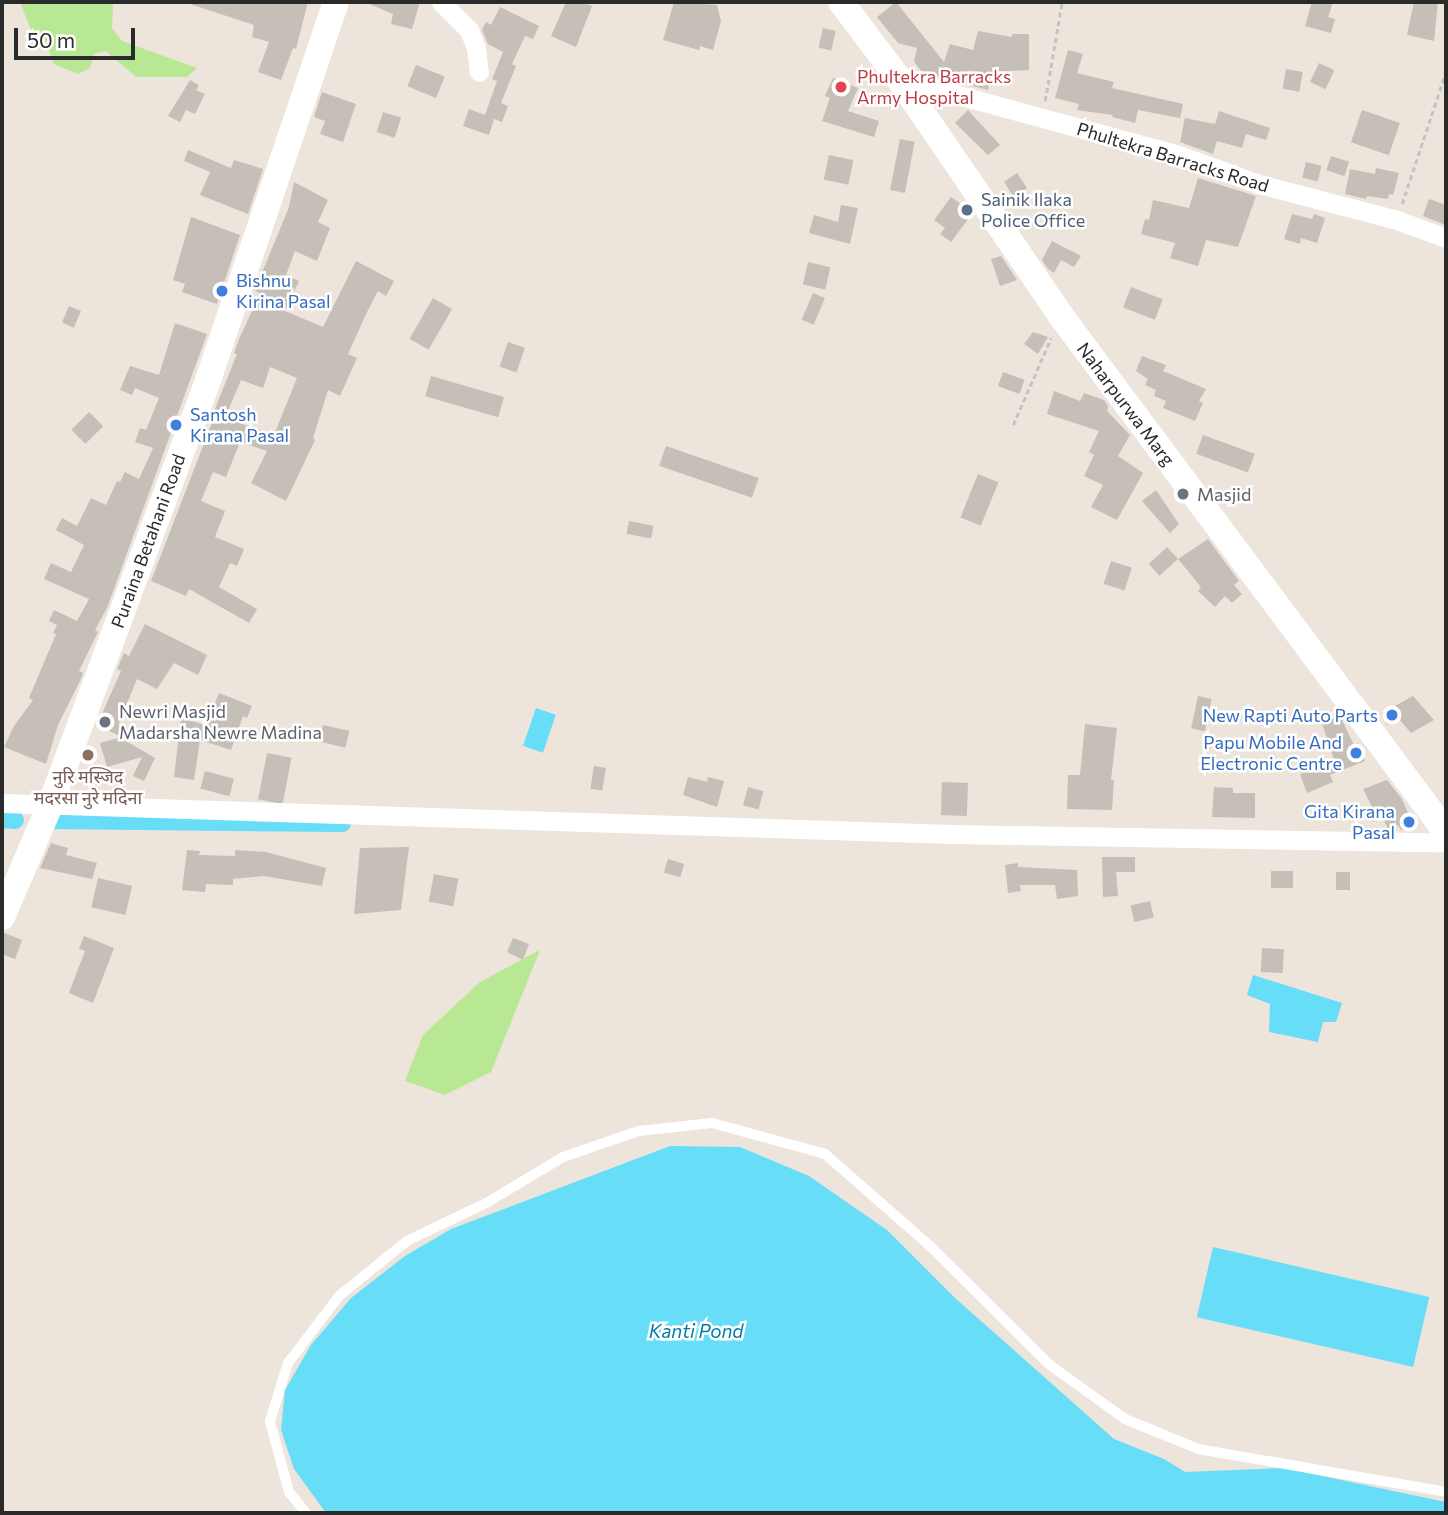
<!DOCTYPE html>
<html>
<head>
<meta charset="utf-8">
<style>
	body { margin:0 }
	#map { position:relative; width:1448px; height:1515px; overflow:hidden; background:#ede4db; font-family:Commissioner,"Noto Sans Devanagari",sans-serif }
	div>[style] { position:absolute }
	.green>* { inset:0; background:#b8e894 }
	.water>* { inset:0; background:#67ddf7; transform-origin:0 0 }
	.canal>* { height:18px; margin:-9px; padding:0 9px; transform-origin:9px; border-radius:9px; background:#67ddf7 }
	.building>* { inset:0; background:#c5bfb7; transform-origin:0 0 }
	.path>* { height:2.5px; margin-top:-1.25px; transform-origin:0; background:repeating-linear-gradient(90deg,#c3c3c3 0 5px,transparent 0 8.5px) }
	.lane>* { height:10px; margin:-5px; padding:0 5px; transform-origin:5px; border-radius:5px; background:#fff }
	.street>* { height:19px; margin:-9.5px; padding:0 9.5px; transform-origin:9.5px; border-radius:9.5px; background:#fff }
	.secondary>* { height:26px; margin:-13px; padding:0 13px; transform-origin:13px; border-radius:13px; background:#fff }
	.dots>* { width:19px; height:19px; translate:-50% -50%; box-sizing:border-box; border:4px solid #fff; border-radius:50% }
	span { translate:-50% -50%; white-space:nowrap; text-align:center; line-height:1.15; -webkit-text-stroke:5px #fff; paint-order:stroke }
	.health-label { font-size:18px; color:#be3a42 }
	.left { translate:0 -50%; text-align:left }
	.street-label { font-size:18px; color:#2a2a2a }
	.service-label { font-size:18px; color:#4e5e75 }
	.shop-label { font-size:18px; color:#366cbe }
	.right { translate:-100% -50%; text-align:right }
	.worship-label { font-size:18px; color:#5b616d }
	.education-label { font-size:18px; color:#785e54 }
	.water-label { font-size:19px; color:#047ba4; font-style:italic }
	.frame { position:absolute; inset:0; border:4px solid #2a2a2a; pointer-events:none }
	.scale { position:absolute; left:14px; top:28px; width:121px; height:32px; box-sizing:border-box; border:4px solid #2a2a2a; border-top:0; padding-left:9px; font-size:21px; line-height:24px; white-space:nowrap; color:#2a2a2a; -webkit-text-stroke:5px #fff; paint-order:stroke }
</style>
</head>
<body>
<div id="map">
	<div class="green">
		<i style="clip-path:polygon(20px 2px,113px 2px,112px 28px,122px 41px,197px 68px,187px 77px,136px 77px,106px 51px,94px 54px,90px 68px,78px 74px,54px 64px,45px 40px,33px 35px)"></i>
		<i style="clip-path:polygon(540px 950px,491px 1072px,445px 1095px,405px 1081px,423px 1035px,480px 982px)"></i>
	</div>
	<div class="water">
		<i style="left:536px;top:708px;width:21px;height:40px;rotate:19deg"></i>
		<i style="clip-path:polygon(1253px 975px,1342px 1003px,1336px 1022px,1323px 1022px,1318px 1042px,1269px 1032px,1270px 1004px,1247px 995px)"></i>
		<i style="clip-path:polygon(670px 1146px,740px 1147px,809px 1176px,887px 1230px,955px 1298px,1114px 1439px,1164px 1459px,1185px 1472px,1284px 1468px,1446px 1502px,1446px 1513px,326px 1513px,294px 1469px,281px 1430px,285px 1390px,311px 1345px,351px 1298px,405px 1256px,451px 1229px)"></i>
		<i style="left:1213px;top:1247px;width:222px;height:72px;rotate:13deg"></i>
	</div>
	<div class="canal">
		<i style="left:2px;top:819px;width:13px;rotate:4deg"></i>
		<i style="left:47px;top:820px;width:295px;rotate:0.6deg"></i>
	</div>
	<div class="building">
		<i style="clip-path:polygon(190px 2px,308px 2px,296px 49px,293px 48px,281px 80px,258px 72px,269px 42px,252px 37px,254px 25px,190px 4px)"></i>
		<i style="clip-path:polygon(365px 2px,420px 2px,412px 29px,391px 24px,393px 14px)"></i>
		<i style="clip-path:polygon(566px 2px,581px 2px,592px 6px,576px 47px,551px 36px)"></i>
		<i style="clip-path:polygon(674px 2px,717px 5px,721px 21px,713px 50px,700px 46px,699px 50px,663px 40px)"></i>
		<i style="clip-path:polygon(896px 2px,944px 62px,950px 44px,973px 50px,978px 31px,1012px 37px,1012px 34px,1029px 34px,1029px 70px,991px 72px,988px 90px,923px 73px,914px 62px,917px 48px,898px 43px,877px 17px)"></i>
		<i style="clip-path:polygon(1312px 2px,1333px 2px,1328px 17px,1335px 19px,1331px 33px,1305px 26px)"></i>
		<i style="clip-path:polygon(1414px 2px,1438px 2px,1434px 41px,1407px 35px)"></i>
		<i style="clip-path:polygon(500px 7px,539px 26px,533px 39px,525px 36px,512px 64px,516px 66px,501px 103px,508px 106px,502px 122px,494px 119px,489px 135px,463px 126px,469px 109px,485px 115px,497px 81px,492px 79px,503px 52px,488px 44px,482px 30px,486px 22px,491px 25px)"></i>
		<i style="left:823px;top:28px;width:13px;height:20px;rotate:13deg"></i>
		<i style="clip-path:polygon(1068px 50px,1083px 54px,1077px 73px,1114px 82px,1112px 88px,1183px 104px,1180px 118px,1138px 110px,1135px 123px,1112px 117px,1113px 115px,1077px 110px,1079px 104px,1055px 98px)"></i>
		<i style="left:1319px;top:63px;width:17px;height:21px;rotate:25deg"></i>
		<i style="left:416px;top:65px;width:31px;height:23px;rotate:22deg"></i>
		<i style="left:1286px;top:69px;width:17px;height:20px;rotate:10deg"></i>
		<i style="clip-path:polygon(833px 78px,858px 88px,848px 111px,879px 121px,874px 137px,822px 121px,830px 98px,825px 96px)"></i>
		<i style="clip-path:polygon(190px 80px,199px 85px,196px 90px,205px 94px,195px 114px,186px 110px,180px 122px,168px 116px)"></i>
		<i style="clip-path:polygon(322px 92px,356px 104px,343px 142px,320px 134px,325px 121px,314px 117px)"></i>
		<i style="clip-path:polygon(968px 110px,1000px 145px,988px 155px,955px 123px)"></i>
		<i style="left:1362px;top:110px;width:40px;height:34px;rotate:19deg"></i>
		<i style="clip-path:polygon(1219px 111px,1270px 128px,1266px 140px,1246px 134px,1242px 148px,1217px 141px,1213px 154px,1180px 142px,1185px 118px,1215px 124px)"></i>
		<i style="left:383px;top:112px;width:19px;height:21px;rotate:18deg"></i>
		<i style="left:900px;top:139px;width:15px;height:52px;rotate:11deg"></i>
		<i style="clip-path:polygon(188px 150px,231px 168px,234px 160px,263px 169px,248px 214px,200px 195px,210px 172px,184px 161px)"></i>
		<i style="left:829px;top:155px;width:25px;height:25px;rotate:12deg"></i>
		<i style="left:1331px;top:156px;width:19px;height:15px;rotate:18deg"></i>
		<i style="left:1306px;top:162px;width:16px;height:16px;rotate:14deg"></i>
		<i style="clip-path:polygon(1376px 168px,1399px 173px,1393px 195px,1389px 194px,1388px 199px,1367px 196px,1366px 199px,1345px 194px,1350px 169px,1375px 174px)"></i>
		<i style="clip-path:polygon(1017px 173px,1027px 188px,1017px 202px,1004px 182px)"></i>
		<i style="clip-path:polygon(1198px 178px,1256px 196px,1238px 247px,1206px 240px,1198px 266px,1170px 258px,1175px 243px,1141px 234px,1145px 219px,1149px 220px,1153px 200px,1189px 208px)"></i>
		<i style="clip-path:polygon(evenodd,294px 182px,328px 200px,318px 222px,330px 228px,317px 261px,295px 251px,286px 275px,299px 281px,285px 311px,323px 327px,356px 261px,394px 281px,386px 296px,378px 291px,367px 312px,348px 354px,357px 358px,340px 396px,328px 390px,313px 438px,315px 440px,286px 501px,251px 483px,267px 451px,240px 442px,226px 477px,213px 472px,201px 501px,225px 511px,215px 537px,244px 549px,237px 566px,230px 563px,219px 587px,257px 609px,249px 623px,189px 589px,186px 596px,151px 581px,215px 415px,221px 417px,213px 414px,237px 354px,234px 353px,239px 339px,260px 294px,255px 290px,289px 207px,294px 182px,270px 367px,297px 378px,274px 435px,225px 418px,241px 380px,263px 388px,270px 367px)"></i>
		<i style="clip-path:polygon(951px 197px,962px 205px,964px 202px,972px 214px,951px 242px,940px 234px,945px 228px,934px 220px)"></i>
		<i style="clip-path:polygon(1429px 199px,1446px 205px,1446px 225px,1423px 216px)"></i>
		<i style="clip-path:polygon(841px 205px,858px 208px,850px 244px,809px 233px,814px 215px,838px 222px)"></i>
		<i style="clip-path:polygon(1292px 214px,1312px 219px,1314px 214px,1325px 218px,1317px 243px,1301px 238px,1300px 244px,1284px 239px)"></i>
		<i style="clip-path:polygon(191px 217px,240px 235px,217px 304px,182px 292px,185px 284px,173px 280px)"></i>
		<i style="clip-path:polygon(1052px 241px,1081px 256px,1074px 267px,1061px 260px,1054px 273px,1048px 269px,1042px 260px)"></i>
		<i style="clip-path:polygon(1001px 256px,1017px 280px,1000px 286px,991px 259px)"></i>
		<i style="left:808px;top:262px;width:23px;height:23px;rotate:13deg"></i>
		<i style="left:1131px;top:287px;width:34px;height:22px;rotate:21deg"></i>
		<i style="left:813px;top:293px;width:13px;height:29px;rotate:23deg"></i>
		<i style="left:433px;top:298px;width:22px;height:47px;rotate:30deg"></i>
		<i style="left:69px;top:306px;width:13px;height:18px;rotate:23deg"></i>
		<i style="clip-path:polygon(175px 323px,207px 334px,107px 608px,95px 630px,98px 632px,79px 671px,83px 673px,80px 681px,58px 725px,46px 764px,4px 747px,14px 726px,33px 700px,29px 698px,56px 634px,53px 633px,57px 625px,49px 621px,54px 610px,77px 621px,89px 599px,44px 579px,51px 563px,71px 572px,84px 545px,56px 530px,62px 518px,77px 526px,91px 498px,106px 505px,117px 481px,120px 482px,125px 472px,139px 479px,153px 448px,135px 442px,140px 428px,146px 430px,159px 398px,135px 388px,132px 395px,120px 390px,130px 366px,159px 375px)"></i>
		<i style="clip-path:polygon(1033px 332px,1048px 337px,1038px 354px,1024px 344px)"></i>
		<i style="left:508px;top:342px;width:18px;height:26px;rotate:19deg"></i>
		<i style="clip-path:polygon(1142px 356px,1166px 365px,1163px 371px,1206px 389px,1199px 401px,1203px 403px,1195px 421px,1163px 408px,1166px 401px,1154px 396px,1156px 390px,1145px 385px,1148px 379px,1136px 371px)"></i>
		<i style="left:1003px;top:372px;width:23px;height:15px;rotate:20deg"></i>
		<i style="left:431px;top:376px;width:76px;height:21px;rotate:16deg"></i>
		<i style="clip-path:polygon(1054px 391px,1080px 401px,1084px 393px,1104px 400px,1108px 406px,1107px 411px,1130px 435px,1118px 456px,1143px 473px,1117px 520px,1091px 507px,1103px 485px,1084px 476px,1094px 455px,1089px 452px,1099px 431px,1047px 414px)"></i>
		<i style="left:89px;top:412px;width:20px;height:25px;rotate:45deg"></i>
		<i style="left:1203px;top:435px;width:55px;height:20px;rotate:20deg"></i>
		<i style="left:666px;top:446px;width:98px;height:21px;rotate:19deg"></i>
		<i style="left:978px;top:474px;width:22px;height:47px;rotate:22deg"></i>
		<i style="clip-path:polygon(1156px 490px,1179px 524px,1170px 533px,1142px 501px)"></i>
		<i style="left:629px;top:521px;width:25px;height:13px;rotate:11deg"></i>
		<i style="clip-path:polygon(1208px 539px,1239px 581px,1234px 585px,1242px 594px,1232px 603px,1225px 596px,1215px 607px,1198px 591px,1201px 587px,1178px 559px)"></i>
		<i style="left:1167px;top:547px;width:16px;height:25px;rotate:47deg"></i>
		<i style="left:1111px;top:561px;width:22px;height:24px;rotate:18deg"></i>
		<i style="clip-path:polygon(145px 624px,207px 655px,198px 675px,174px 663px,157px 689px,137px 679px,119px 723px,124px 740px,155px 758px,144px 781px,133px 776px,142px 757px,107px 767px,100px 743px,122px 737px,97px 725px,121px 671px,117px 669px,124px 653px,129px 656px)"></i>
		<i style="clip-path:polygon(219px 693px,252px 706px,247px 718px,243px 716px,231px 750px,200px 740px,194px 780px,174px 777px,181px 718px,206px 725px)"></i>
		<i style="left:1198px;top:696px;width:14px;height:33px;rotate:12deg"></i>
		<i style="clip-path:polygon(1413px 696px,1434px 720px,1411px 733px,1399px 719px,1387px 725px,1382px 713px)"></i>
		<i style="clip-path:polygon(1340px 716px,1354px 745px,1358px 743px,1365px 761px,1330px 775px,1333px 782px,1307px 793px,1300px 774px,1334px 760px,1322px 723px)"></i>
		<i style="clip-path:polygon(1085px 724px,1117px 728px,1111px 780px,1114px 780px,1112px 810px,1067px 809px,1068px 775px,1080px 775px)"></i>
		<i style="left:323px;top:725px;width:27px;height:17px;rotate:13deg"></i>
		<i style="left:267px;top:753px;width:25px;height:47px;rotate:11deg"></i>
		<i style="left:594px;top:766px;width:12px;height:23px;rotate:9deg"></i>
		<i style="left:205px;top:771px;width:30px;height:18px;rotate:15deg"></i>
		<i style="clip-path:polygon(688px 777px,707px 782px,708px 777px,724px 781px,717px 807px,683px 795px)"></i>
		<i style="clip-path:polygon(1387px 780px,1402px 799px,1414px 827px,1401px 830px,1398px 825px,1388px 829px,1383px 818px,1373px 822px,1367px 809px,1372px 807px,1363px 789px)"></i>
		<i style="left:942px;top:782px;width:26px;height:33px;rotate:2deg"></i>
		<i style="left:748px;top:787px;width:16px;height:19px;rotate:15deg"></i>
		<i style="clip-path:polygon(1214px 787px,1233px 788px,1233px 793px,1255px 793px,1255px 818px,1212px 817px)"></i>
		<i style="clip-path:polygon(51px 843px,68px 848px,66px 855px,97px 863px,92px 879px,40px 868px)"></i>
		<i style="clip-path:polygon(409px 847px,401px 910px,354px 914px,360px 848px)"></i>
		<i style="clip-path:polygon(187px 850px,200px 851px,199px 855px,235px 856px,235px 850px,266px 852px,326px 868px,322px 886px,264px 876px,233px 879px,233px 885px,206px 884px,205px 892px,182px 890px)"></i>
		<i style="clip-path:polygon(1102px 857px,1135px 857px,1135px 872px,1116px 872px,1118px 896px,1103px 897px)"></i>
		<i style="left:668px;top:859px;width:17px;height:14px;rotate:17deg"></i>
		<i style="clip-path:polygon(1018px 863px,1018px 867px,1077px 870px,1078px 896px,1057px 899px,1055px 885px,1020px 885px,1021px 891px,1008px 893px,1005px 865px)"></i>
		<i style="left:1271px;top:871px;width:22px;height:17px"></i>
		<i style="left:1350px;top:872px;width:18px;height:14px;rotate:90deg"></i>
		<i style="left:434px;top:874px;width:25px;height:28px;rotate:11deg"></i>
		<i style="left:98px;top:878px;width:35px;height:30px;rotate:13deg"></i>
		<i style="left:1150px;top:901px;width:17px;height:20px;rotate:77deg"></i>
		<i style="clip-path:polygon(2px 932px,22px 940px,15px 959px,2px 954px)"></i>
		<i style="clip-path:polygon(84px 936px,114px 948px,93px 1003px,69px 993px,85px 951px,79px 949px)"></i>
		<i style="clip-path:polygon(513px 938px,529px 944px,523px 960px,507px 952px)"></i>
		<i style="left:1262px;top:948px;width:22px;height:24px;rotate:3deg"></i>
	</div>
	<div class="path">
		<i style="left:1045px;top:101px;width:100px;rotate:-80.3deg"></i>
		<i style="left:1402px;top:204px;width:140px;rotate:-71.7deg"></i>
		<i style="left:1013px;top:425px;width:95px;rotate:-66.4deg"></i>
	</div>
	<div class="lane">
		<i style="left:306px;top:1513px;width:27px;rotate:-129deg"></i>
		<i style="left:289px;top:1492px;width:73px;rotate:-105deg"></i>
		<i style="left:270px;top:1421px;width:61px;rotate:-72.8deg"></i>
		<i style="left:288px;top:1363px;width:84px;rotate:-52.7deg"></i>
		<i style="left:339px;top:1296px;width:87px;rotate:-39deg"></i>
		<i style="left:407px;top:1241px;width:90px;rotate:-25.7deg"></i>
		<i style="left:488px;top:1202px;width:87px;rotate:-31deg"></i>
		<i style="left:563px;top:1157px;width:80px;rotate:-18.9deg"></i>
		<i style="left:639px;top:1131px;width:73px;rotate:-6.3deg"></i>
		<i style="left:712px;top:1123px;width:117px;rotate:15.3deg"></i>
		<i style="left:825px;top:1154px;width:140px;rotate:41.2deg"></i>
		<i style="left:930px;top:1246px;width:169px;rotate:44.8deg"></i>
		<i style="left:1050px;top:1365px;width:92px;rotate:35.8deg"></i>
		<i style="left:1125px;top:1419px;width:79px;rotate:22.3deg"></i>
		<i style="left:1198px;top:1449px;width:252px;rotate:9.8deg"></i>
	</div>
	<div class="street">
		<i style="left:441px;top:2px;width:40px;rotate:45deg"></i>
		<i style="left:469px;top:30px;width:19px;rotate:69deg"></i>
		<i style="left:476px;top:48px;width:24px;rotate:83deg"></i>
		<i style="left:899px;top:79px;width:287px;rotate:15.2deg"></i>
		<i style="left:1176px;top:154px;width:88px;rotate:19.9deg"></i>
		<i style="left:1259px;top:184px;width:143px;rotate:14.6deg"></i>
		<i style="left:1397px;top:220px;width:52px;rotate:20.2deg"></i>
		<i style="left:2px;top:803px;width:951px;rotate:1.87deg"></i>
		<i style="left:952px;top:834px;width:494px;rotate:1deg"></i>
	</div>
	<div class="secondary">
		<i style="left:841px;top:2px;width:96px;rotate:53deg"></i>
		<i style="left:899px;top:79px;width:287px;rotate:55.6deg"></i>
		<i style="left:1061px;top:316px;width:644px;rotate:53.27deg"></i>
		<i style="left:2px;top:917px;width:124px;rotate:-66.7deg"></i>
		<i style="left:51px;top:803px;width:442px;rotate:-69.6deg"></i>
		<i style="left:205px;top:389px;width:409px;rotate:-71.3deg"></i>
	</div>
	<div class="dots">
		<i style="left:841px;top:87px;background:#e0444e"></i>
		<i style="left:967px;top:210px;background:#5c6f8a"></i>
		<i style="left:222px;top:291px;background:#3f7fe0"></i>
		<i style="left:176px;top:425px;background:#3f7fe0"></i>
		<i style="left:1183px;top:494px;background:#6b7280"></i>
		<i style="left:1392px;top:715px;background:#3f7fe0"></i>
		<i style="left:105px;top:722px;background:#6b7280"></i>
		<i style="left:1356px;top:753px;background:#3f7fe0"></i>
		<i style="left:88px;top:755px;background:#8d6e63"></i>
		<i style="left:1409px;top:822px;background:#3f7fe0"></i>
	</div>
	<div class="health-label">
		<span class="left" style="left:857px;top:87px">Phultekra Barracks<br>Army Hospital</span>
	</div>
	<div class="street-label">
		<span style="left:1173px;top:157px;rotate:17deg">Phultekra Barracks Road</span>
		<span style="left:1126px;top:404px;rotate:53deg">Naharpurwa Marg</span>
		<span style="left:148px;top:541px;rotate:-70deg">Puraina Betahani Road</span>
	</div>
	<div class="service-label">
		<span class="left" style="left:981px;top:210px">Sainik Ilaka<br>Police Office</span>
	</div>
	<div class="shop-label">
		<span class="left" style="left:236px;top:291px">Bishnu<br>Kirina Pasal</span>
		<span class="left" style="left:190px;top:425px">Santosh<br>Kirana Pasal</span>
		<span class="right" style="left:1378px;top:715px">New Rapti Auto Parts</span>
		<span class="right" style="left:1342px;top:753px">Papu Mobile And<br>Electronic Centre</span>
		<span class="right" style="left:1395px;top:822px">Gita Kirana<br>Pasal</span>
	</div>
	<div class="worship-label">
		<span class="left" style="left:1197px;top:494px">Masjid</span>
		<span class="left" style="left:119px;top:722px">Newri Masjid<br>Madarsha Newre Madina</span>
	</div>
	<div class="education-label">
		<span style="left:88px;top:787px">नुरि मस्जिद<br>मदरसा नुरे मदिना</span>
	</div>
	<div class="water-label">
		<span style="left:696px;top:1331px">Kanti Pond</span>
	</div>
	<div class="frame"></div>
	<div class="scale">50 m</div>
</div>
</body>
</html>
